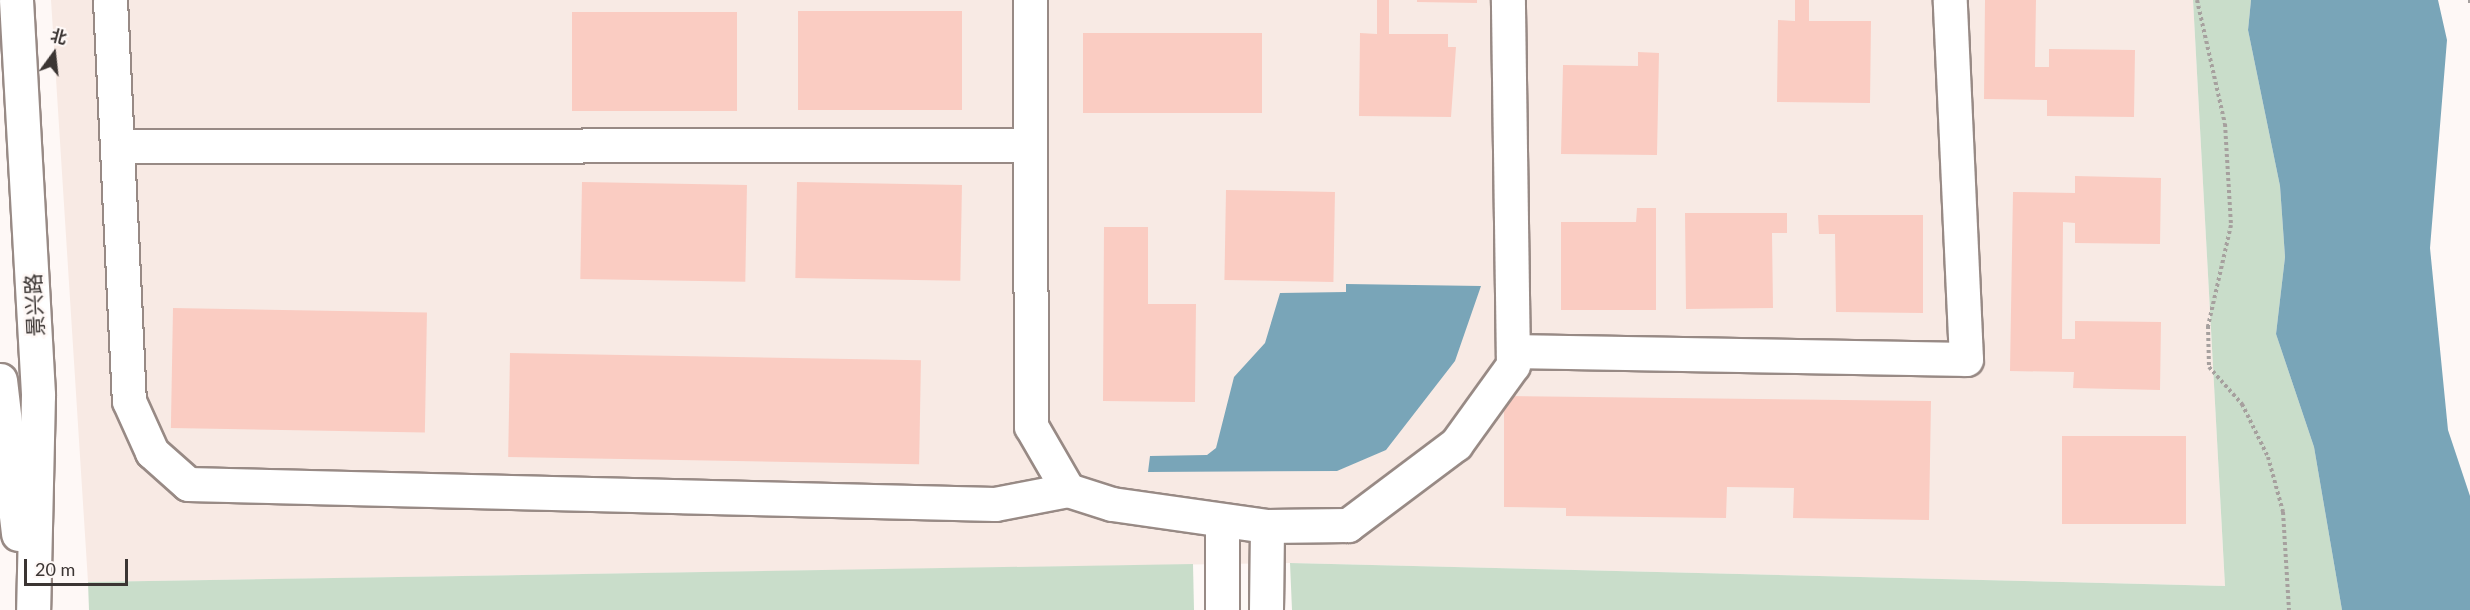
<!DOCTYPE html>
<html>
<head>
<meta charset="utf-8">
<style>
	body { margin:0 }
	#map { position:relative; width:2470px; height:610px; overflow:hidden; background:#fef8f6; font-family:Lato,"Noto Sans SC",sans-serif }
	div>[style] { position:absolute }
	.built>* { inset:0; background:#f8eae4 }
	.green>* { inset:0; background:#c9ddca }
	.water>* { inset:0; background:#79a5b8 }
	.building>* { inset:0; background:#faccc2; transform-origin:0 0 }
	.path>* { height:4px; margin-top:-2px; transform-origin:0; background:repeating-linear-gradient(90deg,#a6a09e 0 3px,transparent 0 6px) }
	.roads { filter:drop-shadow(2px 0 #988a85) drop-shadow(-2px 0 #988a85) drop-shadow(0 2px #988a85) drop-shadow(0 -2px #988a85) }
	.minor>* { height:33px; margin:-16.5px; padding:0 16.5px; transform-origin:16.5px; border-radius:16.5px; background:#fff }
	span { translate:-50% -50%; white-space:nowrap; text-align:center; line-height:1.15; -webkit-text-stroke:5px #fef8f6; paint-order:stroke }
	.street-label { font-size:21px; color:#3b3533 }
	.north { position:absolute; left:24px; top:24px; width:60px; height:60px; -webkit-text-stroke:4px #fef8f6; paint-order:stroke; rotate:15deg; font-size:16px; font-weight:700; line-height:24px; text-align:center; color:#3b3533 }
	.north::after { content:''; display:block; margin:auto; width:21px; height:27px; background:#3b3533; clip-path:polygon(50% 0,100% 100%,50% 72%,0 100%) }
	.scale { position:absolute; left:24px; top:559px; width:104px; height:27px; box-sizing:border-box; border:3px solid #3b3533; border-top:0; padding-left:8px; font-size:18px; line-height:21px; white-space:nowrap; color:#3b3533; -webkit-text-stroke:4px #fef8f6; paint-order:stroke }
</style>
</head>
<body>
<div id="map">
	<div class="built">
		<i style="clip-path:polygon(51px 0,2193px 0,2225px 586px,1290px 563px,88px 582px)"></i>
	</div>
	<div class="green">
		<i style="clip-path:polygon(2193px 0,2251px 0,2248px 30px,2280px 186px,2285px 257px,2276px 334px,2314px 447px,2342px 610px,1292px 610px,1290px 563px,2225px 586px)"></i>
		<i style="clip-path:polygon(1193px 564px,1194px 610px,89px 610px,88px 582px)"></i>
	</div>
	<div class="water">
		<i style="clip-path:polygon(2251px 0,2438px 0,2447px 40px,2430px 248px,2448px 430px,2470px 496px,2470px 610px,2342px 610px,2314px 447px,2276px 334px,2285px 257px,2280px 186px,2248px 30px)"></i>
		<i style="clip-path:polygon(1346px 284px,1481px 286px,1455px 361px,1386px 450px,1337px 471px,1148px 472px,1150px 456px,1207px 455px,1216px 448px,1234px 377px,1265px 343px,1280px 293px,1346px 292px)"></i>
	</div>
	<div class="building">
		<i style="clip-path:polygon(1377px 0,1389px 0,1389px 34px,1448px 34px,1448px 47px,1456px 47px,1451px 117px,1359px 116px,1360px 33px,1377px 34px)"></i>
		<i style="clip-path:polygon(1417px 0,1477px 0,1477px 3px,1417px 2px)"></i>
		<i style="clip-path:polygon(1795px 0,1809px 0,1809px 21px,1871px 21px,1870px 103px,1777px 102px,1778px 20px,1795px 21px)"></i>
		<i style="clip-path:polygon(1985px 0,2036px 0,2035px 67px,2049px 67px,2049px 49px,2135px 50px,2134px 117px,2047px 116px,2047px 100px,1984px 99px)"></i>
		<i style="left:798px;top:11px;width:164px;height:99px"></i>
		<i style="left:572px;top:12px;width:165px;height:99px"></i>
		<i style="left:1083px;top:33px;width:179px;height:80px"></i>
		<i style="clip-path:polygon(1638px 52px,1659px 53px,1657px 155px,1561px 154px,1563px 65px,1638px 66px)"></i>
		<i style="clip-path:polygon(2075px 176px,2161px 178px,2160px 244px,2075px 243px,2075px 223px,2063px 222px,2062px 339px,2075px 339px,2075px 321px,2161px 322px,2160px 390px,2073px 388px,2074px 372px,2010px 371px,2013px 192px,2075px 193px)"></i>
		<i style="left:582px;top:182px;width:165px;height:97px;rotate:1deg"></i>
		<i style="left:797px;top:182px;width:165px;height:96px;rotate:1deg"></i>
		<i style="left:1226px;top:190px;width:109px;height:90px;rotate:1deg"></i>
		<i style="clip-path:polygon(1637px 208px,1656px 208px,1656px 310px,1561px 310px,1561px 222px,1636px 222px)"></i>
		<i style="clip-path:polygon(1685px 213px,1787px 213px,1787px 233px,1772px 233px,1773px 308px,1686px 309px)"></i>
		<i style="clip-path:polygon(1818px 215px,1923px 215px,1923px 313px,1836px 312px,1835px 234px,1819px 234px)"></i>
		<i style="clip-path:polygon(1104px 227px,1148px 227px,1148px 304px,1196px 304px,1195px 402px,1103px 401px)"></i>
		<i style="left:173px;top:308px;width:254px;height:120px;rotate:1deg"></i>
		<i style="left:510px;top:353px;width:411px;height:104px;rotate:1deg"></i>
		<i style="clip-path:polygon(1504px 396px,1931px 401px,1929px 520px,1793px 518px,1794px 488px,1727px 487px,1726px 518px,1566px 516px,1566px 508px,1504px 507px)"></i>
		<i style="left:2062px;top:436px;width:124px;height:88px"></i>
	</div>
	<div class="path">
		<i style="left:2197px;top:0;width:127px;rotate:77.3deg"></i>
		<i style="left:2225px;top:124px;width:101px;rotate:86.6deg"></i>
		<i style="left:2231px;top:225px;width:104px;rotate:102.8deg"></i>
		<i style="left:2208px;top:326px;width:41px;rotate:88.6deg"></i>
		<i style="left:2209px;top:367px;width:50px;rotate:48.3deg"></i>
		<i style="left:2242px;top:404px;width:59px;rotate:63.9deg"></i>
		<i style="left:2268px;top:457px;width:57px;rotate:74.7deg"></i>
		<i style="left:2283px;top:512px;width:98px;rotate:86.5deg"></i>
		<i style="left:2470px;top:0;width:4px;rotate:90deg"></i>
	</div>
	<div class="roads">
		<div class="minor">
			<i style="left:16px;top:0;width:396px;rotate:86.8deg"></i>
			<i style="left:38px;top:395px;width:215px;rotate:91.3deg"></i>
			<i style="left:110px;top:0;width:401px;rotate:87.3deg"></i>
			<i style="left:129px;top:401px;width:56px;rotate:65.7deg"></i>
			<i style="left:152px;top:452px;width:48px;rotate:41.6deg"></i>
			<i style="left:188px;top:484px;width:807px;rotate:1.42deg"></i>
			<i style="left:995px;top:504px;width:74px;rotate:-10.9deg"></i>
			<i style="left:1030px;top:0;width:426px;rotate:89.9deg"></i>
			<i style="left:1031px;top:426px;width:74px;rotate:60deg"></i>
			<i style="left:1068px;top:490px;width:46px;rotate:17.7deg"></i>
			<i style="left:1112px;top:504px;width:157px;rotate:8.1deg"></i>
			<i style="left:1267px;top:526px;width:81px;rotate:-0.7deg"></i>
			<i style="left:1348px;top:525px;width:135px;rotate:-36.9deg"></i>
			<i style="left:1456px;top:444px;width:97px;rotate:-54.2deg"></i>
			<i style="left:1513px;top:365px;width:365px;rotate:-90.8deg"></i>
			<i style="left:117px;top:146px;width:913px;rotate:-0.06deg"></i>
			<i style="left:1513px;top:351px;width:453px;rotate:1deg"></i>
			<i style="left:1966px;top:359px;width:359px;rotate:-92.6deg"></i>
			<i style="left:0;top:380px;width:155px;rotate:83.3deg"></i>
			<i style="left:1222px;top:522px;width:88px;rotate:90deg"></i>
			<i style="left:1266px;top:610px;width:84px;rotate:-89.3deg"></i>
		</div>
	</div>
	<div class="street-label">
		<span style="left:34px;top:305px;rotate:-93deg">景兴路</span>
	</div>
	<div class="north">北</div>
	<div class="scale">20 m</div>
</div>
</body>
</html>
